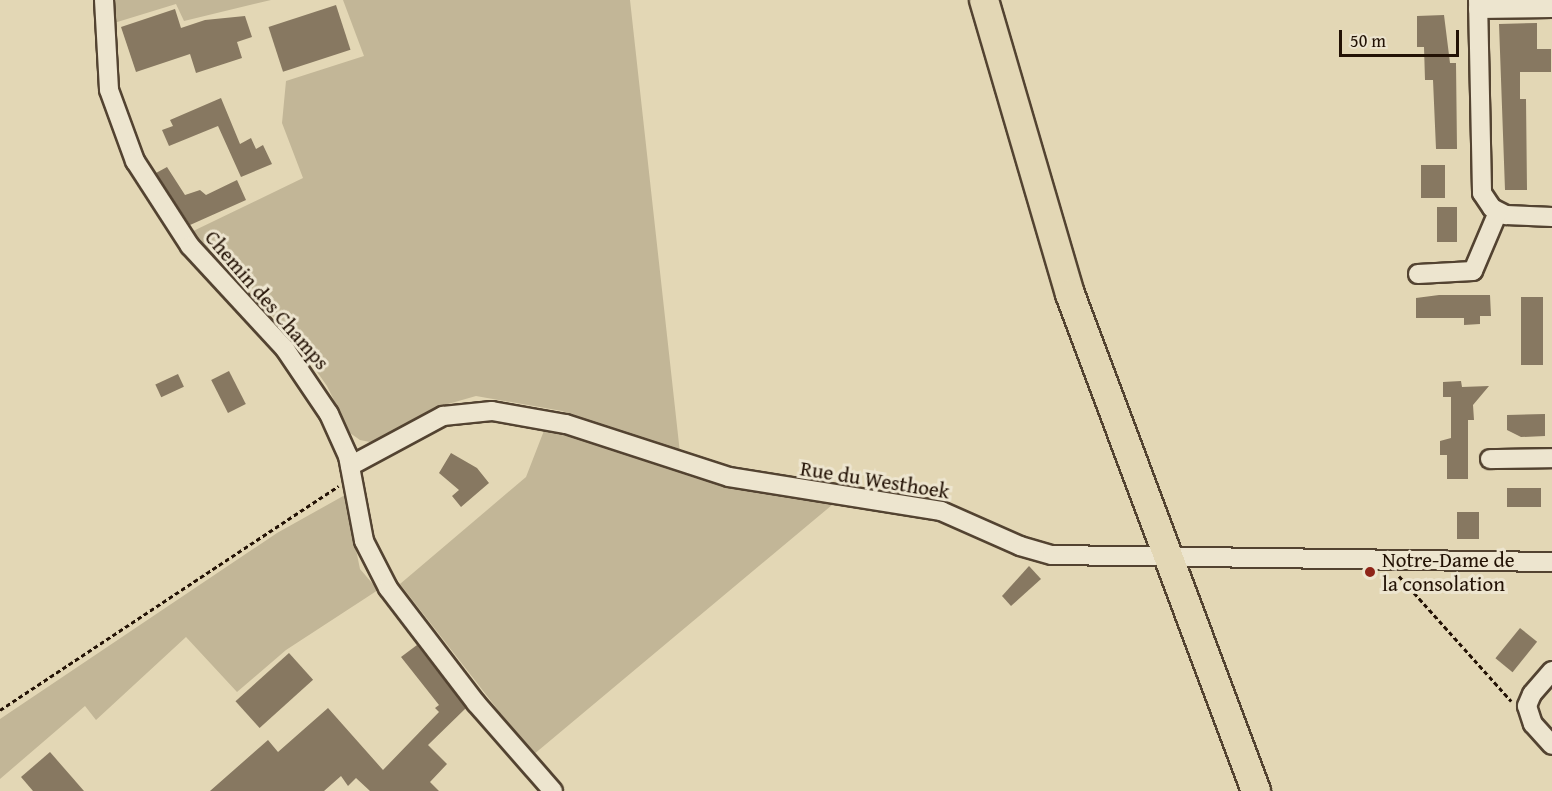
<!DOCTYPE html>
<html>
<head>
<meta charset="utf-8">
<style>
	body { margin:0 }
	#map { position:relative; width:1552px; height:791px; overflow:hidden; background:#e3d7b5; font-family:"Gentium Book Plus",serif }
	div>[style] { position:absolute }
	.green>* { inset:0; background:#c2b697 }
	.building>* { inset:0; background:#877861; transform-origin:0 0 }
	.path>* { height:3px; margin-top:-1.5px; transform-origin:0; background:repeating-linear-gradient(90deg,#231205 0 4.5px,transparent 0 7.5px) }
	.roads { filter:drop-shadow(2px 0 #534331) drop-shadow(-2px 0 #534331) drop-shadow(0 2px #534331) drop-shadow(0 -2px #534331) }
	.street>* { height:18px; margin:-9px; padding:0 9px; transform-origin:9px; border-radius:9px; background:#ede5cf }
	.primary>* { height:28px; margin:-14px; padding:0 14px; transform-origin:14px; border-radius:14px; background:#e3d7b5 }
	.dots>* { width:16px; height:16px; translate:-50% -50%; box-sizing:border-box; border:3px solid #ede5cf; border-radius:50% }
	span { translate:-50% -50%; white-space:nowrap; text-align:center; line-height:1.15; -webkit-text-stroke:6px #ede5cf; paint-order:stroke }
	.street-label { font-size:21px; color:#231205 }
	.poi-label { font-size:21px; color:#231205 }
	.left { translate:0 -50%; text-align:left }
	.scale { position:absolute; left:1339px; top:30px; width:120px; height:27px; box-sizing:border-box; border:3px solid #231205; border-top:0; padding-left:8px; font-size:18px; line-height:21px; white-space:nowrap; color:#231205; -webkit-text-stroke:4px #ede5cf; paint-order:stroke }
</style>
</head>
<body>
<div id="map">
	<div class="green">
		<i style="clip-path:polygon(115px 0,271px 0,184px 21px,176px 4px,114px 23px)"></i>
		<i style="clip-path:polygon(343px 0,630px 0,680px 453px,562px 411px,476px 396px,448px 404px,389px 435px,370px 442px,360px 440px,350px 433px,327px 386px,287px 329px,210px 261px,187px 234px,303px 178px,282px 123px,286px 81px,364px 56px)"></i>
		<i style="clip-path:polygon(545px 428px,695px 478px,832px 505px,533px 755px,400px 584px,526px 477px)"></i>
		<i style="clip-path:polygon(345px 495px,360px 569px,378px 590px,286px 650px,237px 692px,186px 637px,96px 720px,85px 706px,0 779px,0 719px,277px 533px)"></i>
	</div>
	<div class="building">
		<i style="left:336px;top:5px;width:47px;height:71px;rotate:72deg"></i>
		<i style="clip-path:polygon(175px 9px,181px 28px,205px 20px,245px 16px,252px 37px,237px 42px,242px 58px,196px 73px,190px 54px,136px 72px,121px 27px)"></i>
		<i style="clip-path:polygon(1444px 15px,1450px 63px,1456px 63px,1457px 149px,1436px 149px,1433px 80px,1425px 80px,1424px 47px,1417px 47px,1417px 16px)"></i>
		<i style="clip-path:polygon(1537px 23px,1537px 49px,1551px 49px,1551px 72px,1520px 72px,1520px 99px,1526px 99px,1527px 190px,1505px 190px,1499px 24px)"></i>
		<i style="clip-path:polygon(221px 98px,240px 144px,251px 138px,256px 149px,263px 145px,272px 164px,241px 177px,218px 126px,169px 146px,162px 130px,173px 126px,170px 120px)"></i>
		<i style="left:1421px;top:165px;width:24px;height:33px"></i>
		<i style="clip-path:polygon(167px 167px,185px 195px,200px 190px,206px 195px,237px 180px,246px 200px,190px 225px,156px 173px)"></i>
		<i style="left:1437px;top:207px;width:20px;height:35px"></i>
		<i style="clip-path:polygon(1439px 295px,1490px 295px,1491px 316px,1480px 316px,1480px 324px,1464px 325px,1464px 318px,1416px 318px,1416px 298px)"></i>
		<i style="left:1521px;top:297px;width:22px;height:68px"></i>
		<i style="left:229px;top:371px;width:37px;height:20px;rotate:63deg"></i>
		<i style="left:178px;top:374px;width:14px;height:25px;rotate:65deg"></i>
		<i style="clip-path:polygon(1461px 381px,1462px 387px,1489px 386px,1473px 405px,1474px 420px,1468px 420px,1468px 479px,1447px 479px,1447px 455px,1440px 455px,1440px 441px,1451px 438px,1451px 397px,1443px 397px,1443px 382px)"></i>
		<i style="clip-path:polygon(1545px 414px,1545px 436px,1521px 437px,1507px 430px,1507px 415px)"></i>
		<i style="clip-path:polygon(451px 453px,477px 468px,489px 483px,461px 507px,452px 496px,459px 490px,439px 473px)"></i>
		<i style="left:1541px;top:488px;width:19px;height:34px;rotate:90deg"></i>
		<i style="left:1457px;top:512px;width:22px;height:27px"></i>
		<i style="clip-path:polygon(1029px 566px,1041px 579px,1011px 606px,1002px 596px)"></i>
		<i style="left:1520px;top:628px;width:22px;height:39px;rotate:39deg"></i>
		<i style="clip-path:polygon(417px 645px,466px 708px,428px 745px,447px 764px,430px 782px,439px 791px,370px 791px,356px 778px,348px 786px,341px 776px,324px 791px,210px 791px,268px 740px,278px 752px,328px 708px,383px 770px,439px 712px,435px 708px,439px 705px,401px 657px)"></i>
		<i style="left:289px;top:653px;width:36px;height:72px;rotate:48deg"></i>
		<i style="clip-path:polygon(50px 752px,84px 791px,33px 791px,21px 777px)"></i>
	</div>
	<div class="path">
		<i style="left:1399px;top:576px;width:168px;rotate:48.1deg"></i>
		<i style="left:0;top:710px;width:406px;rotate:-33.5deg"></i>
	</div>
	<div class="roads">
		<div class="street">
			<i style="left:104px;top:0;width:90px;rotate:86.8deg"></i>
			<i style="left:109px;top:90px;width:76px;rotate:69.9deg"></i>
			<i style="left:135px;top:161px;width:101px;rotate:57.1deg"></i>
			<i style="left:190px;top:246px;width:140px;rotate:47.3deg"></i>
			<i style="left:285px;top:349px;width:78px;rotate:55.9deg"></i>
			<i style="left:329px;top:414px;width:46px;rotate:65.7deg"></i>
			<i style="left:348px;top:456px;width:86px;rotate:79.3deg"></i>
			<i style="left:364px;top:541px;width:53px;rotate:62.9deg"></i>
			<i style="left:388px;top:588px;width:145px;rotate:52.6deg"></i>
			<i style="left:476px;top:703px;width:117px;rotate:48.8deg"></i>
			<i style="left:1478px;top:0;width:193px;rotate:88.8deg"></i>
			<i style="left:1482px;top:193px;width:18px;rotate:56deg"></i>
			<i style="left:1492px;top:208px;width:16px;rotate:27deg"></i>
			<i style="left:1506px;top:215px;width:46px;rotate:2.5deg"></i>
			<i style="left:1478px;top:9px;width:74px;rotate:-0.8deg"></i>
			<i style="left:1418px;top:274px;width:55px;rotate:-3.1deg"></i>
			<i style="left:1473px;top:271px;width:64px;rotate:-67deg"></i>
			<i style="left:1490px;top:459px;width:62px;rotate:-0.9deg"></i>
			<i style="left:350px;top:466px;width:106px;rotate:-28.3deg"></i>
			<i style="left:443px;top:416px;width:49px;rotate:-5.8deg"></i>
			<i style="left:492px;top:411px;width:75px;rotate:10deg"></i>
			<i style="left:566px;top:424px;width:171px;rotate:18deg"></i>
			<i style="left:729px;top:477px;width:215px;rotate:9.1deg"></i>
			<i style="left:941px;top:511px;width:86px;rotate:23.9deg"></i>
			<i style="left:1020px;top:546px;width:33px;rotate:16deg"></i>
			<i style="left:1052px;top:555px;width:500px;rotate:0.8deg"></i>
			<i style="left:1552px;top:671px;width:30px;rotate:131deg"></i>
			<i style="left:1532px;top:694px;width:13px;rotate:113deg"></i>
			<i style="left:1527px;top:706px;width:19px;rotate:72deg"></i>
			<i style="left:1533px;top:724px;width:28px;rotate:48deg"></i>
		</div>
		<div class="primary">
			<i style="left:984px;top:0;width:306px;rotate:73.7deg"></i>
			<i style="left:1070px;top:294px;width:531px;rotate:69.48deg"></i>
		</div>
	</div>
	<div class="dots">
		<i style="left:1370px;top:572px;background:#8f2418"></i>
	</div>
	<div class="street-label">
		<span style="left:267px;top:300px;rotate:49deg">Chemin des Champs</span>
		<span style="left:875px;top:480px;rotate:9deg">Rue du Westhoek</span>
	</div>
	<div class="poi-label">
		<span class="left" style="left:1382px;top:572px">Notre-Dame de<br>la consolation</span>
	</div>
	<div class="scale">50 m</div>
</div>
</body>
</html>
